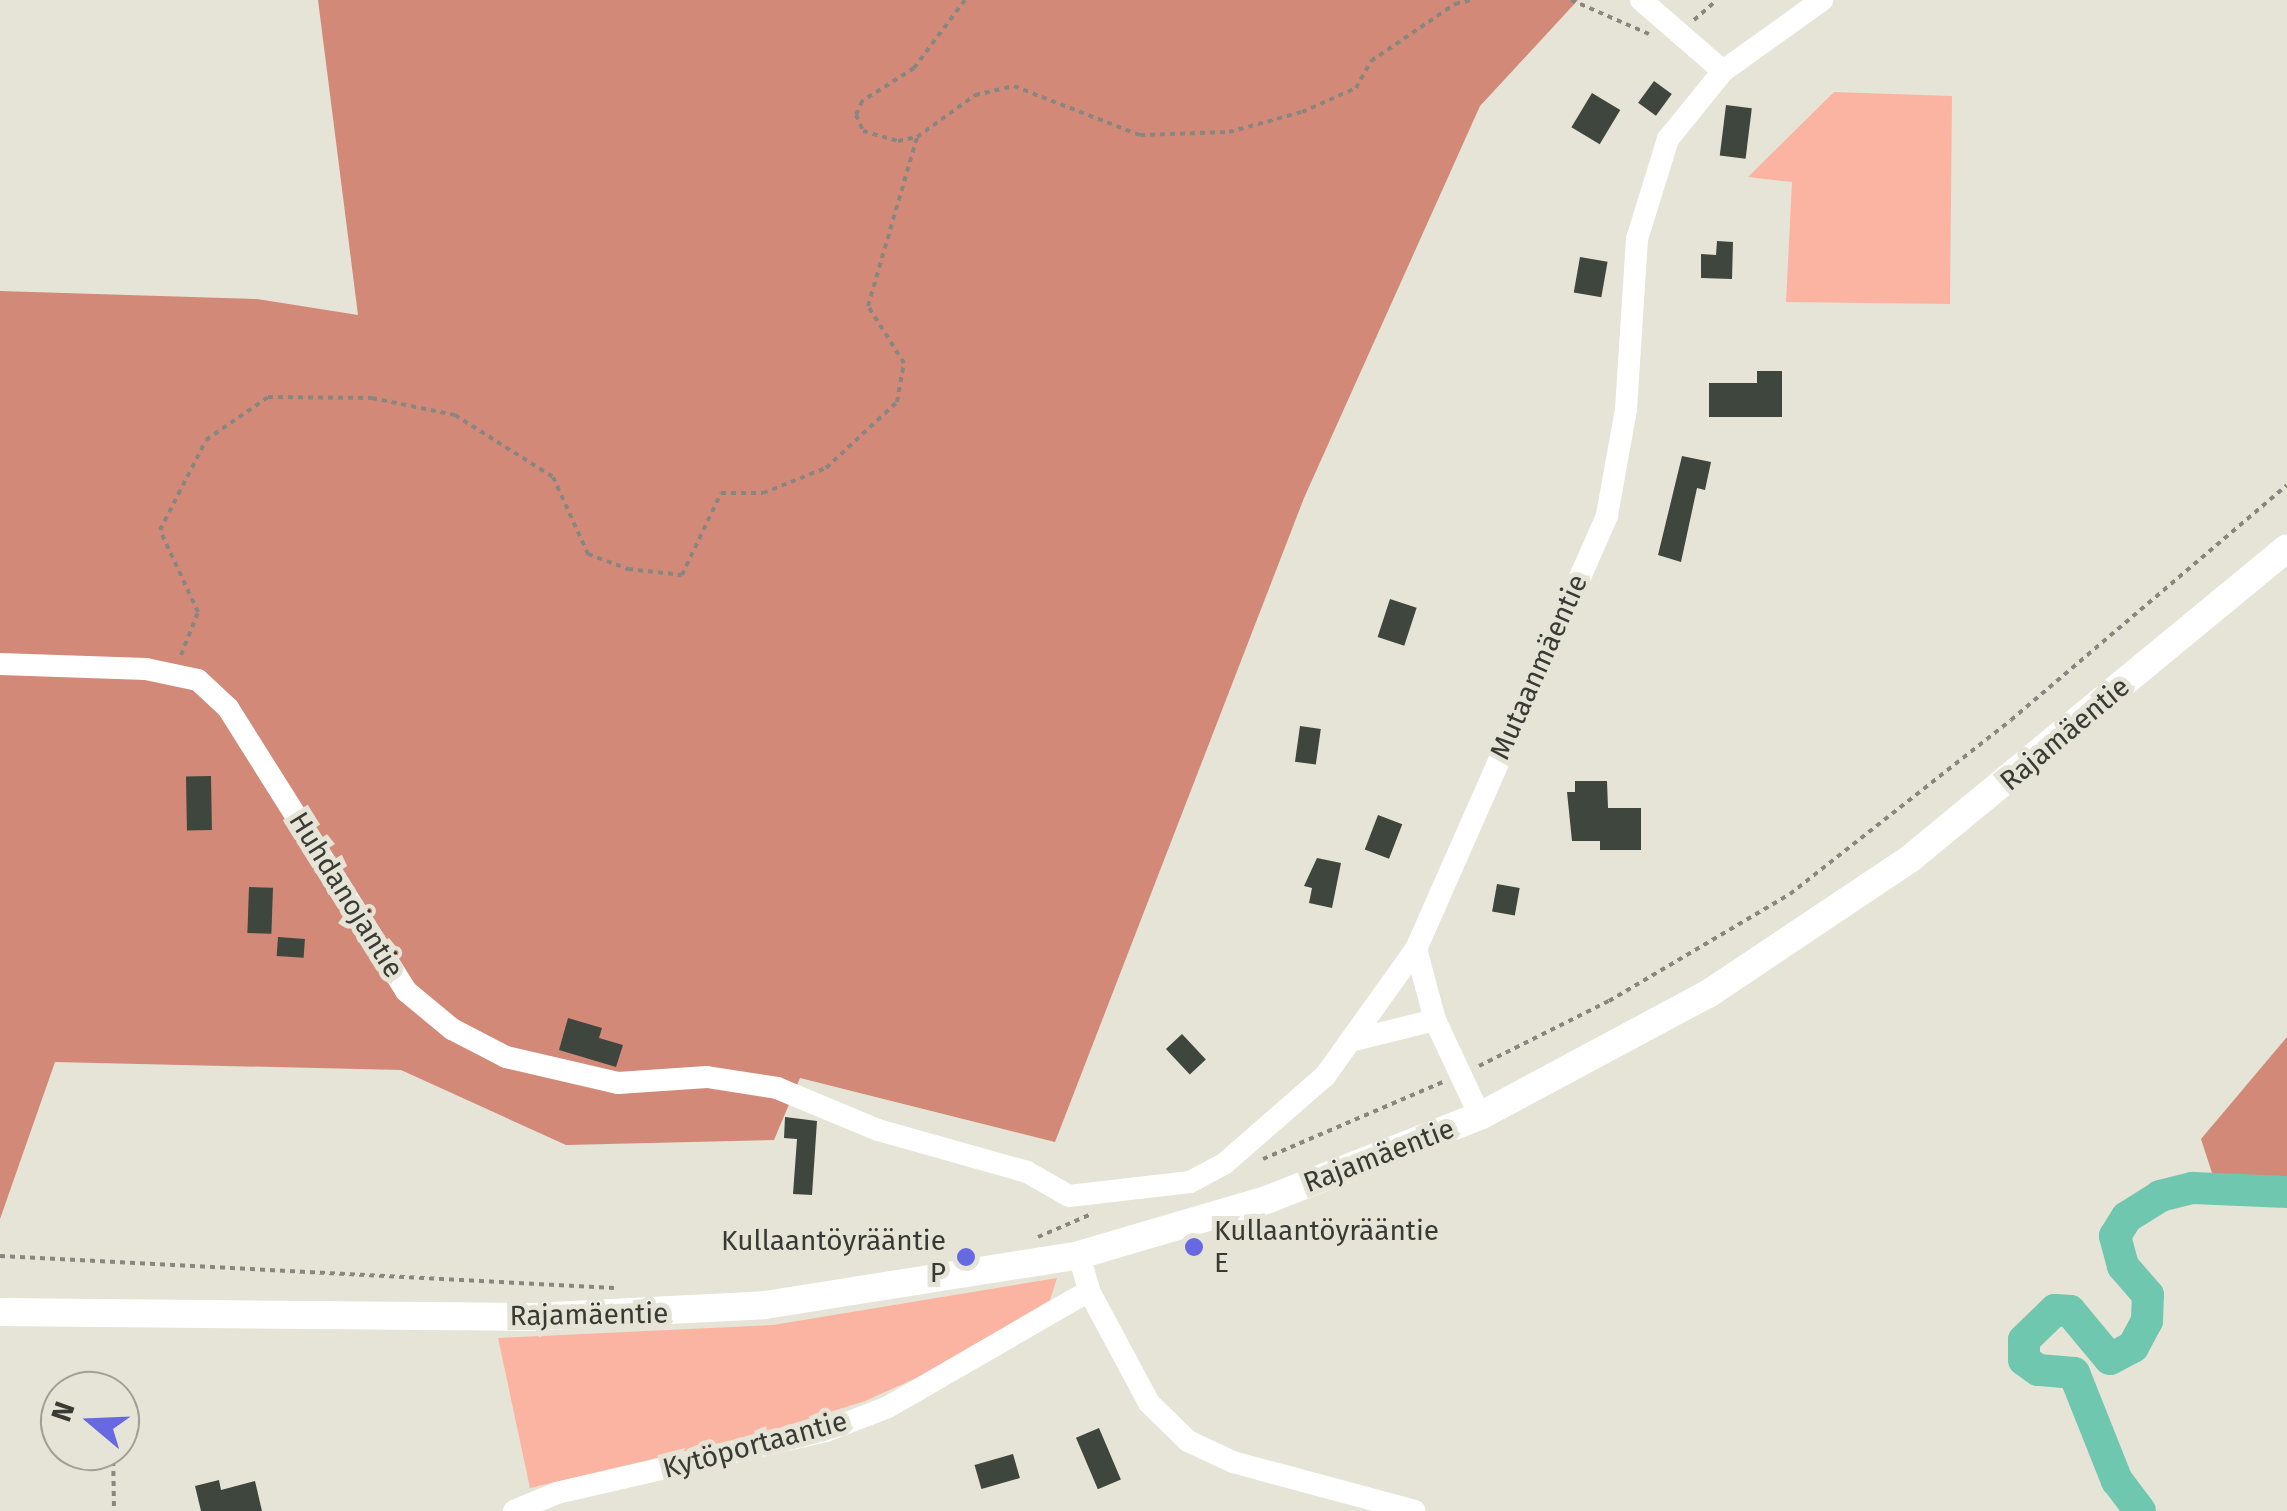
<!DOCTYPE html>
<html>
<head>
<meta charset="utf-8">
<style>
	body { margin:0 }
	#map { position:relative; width:2287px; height:1511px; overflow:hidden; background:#e5e4d7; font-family:"Fira Sans",sans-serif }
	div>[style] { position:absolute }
	.green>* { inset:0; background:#fcb4a2 }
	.forest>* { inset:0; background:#d28978 }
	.river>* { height:32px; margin:-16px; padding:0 16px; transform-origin:16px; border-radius:16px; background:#6ec7ae }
	.building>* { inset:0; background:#3f463d; transform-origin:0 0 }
	.path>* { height:4px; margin-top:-2px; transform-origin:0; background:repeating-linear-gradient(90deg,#88877f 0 5px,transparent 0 10px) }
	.minor>* { height:22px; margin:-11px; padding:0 11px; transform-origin:11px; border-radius:11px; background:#fff }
	.major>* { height:28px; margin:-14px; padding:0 14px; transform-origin:14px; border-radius:14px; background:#fff }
	.dots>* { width:28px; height:28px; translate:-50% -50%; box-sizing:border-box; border:5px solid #e5e4d7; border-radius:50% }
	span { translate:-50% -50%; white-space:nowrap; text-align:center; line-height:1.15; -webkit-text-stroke:10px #e5e4d7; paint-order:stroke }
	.street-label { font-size:28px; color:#3a3a35 }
	.poi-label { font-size:28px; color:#3a3a35 }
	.left { translate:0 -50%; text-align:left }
	.right { translate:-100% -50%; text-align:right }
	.north { position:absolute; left:40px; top:1371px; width:100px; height:100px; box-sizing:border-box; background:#e5e4d7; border:2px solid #a1a096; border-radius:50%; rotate:289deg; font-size:28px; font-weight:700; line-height:40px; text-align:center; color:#3a3a35 }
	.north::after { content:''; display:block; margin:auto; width:35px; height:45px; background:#6669e2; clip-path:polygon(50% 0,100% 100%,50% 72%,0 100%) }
</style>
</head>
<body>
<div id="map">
	<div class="green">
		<i style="clip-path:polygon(1834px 92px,1952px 96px,1950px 304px,1786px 302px,1792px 182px,1748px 177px)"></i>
		<i style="clip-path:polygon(1057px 1278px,1050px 1300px,923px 1375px,865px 1401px,770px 1431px,530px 1488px,498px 1338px,773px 1325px)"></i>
	</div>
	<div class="forest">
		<i style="clip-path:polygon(318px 0,1578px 0,1480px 106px,1304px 498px,1055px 1142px,800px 1078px,774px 1140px,566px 1145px,401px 1070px,55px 1062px,0 1219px,0 291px,257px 299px,358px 315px)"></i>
		<i style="clip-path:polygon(2287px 1037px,2287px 1181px,2212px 1173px,2201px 1139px)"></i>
	</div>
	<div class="river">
		<i style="left:2140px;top:1511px;width:38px;rotate:-127deg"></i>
		<i style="left:2117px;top:1481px;width:116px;rotate:-111.7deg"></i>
		<i style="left:2074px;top:1373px;width:36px;rotate:-175deg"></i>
		<i style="left:2038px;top:1370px;width:17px;rotate:-144deg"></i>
		<i style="left:2024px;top:1360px;width:20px;rotate:-90deg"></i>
		<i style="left:2024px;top:1340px;width:43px;rotate:-44.1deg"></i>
		<i style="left:2055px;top:1310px;width:15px;rotate:4deg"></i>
		<i style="left:2070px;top:1311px;width:62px;rotate:50.2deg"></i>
		<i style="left:2110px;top:1359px;width:26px;rotate:-28deg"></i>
		<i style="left:2133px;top:1347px;width:30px;rotate:-62deg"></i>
		<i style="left:2147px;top:1321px;width:26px;rotate:-88deg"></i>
		<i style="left:2148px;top:1295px;width:38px;rotate:-131deg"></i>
		<i style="left:2123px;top:1266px;width:31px;rotate:-105deg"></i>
		<i style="left:2115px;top:1236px;width:22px;rotate:-58deg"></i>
		<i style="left:2127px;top:1217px;width:39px;rotate:-32deg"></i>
		<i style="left:2160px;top:1196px;width:34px;rotate:-14deg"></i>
		<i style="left:2193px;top:1188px;width:94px;rotate:2.4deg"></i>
	</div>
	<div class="building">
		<i style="left:1654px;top:81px;width:22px;height:27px;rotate:36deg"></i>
		<i style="left:1592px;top:93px;width:33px;height:40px;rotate:31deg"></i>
		<i style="left:1726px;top:105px;width:26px;height:51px;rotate:7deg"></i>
		<i style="clip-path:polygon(1717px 241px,1733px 242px,1732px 279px,1701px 278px,1701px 254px,1716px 255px)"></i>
		<i style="left:1580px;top:257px;width:28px;height:36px;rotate:10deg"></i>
		<i style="clip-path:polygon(1757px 371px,1782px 371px,1782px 417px,1709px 417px,1709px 383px,1757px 383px)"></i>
		<i style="clip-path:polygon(1682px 456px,1711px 462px,1705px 490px,1697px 488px,1681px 562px,1658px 555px)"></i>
		<i style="left:1390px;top:599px;width:28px;height:40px;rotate:18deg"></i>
		<i style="left:1300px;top:726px;width:21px;height:36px;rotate:8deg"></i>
		<i style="left:211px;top:776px;width:54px;height:25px;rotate:89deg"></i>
		<i style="clip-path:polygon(1575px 781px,1607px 781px,1608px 808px,1641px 808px,1641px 850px,1600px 850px,1600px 841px,1572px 841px,1567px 792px,1575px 792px)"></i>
		<i style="left:1378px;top:815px;width:26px;height:37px;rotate:21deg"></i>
		<i style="clip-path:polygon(1317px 858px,1341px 863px,1332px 908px,1309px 903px,1312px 888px,1304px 886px)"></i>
		<i style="left:1497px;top:884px;width:23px;height:28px;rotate:10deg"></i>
		<i style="left:249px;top:887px;width:24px;height:46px;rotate:2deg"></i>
		<i style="left:278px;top:937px;width:27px;height:19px;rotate:4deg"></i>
		<i style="clip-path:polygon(568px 1018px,602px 1028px,599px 1038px,623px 1045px,616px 1067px,559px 1050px)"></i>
		<i style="left:1182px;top:1034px;width:35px;height:22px;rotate:47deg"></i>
		<i style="clip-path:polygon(785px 1117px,817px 1121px,812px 1195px,793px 1194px,797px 1139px,784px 1138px)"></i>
		<i style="left:1099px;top:1428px;width:56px;height:25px;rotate:67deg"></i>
		<i style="left:1013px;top:1454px;width:25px;height:40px;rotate:74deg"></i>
		<i style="clip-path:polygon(219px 1480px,221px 1490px,255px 1481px,262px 1511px,201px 1511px,195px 1486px)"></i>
	</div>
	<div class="path">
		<i style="left:965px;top:0;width:85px;rotate:126.9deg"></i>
		<i style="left:914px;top:68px;width:62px;rotate:147.6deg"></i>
		<i style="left:862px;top:101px;width:15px;rotate:113deg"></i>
		<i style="left:856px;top:115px;width:17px;rotate:66deg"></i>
		<i style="left:863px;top:131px;width:36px;rotate:16deg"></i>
		<i style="left:898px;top:141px;width:19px;rotate:-12deg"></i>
		<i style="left:917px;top:137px;width:72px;rotate:-35.9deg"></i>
		<i style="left:975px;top:95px;width:40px;rotate:-13deg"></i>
		<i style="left:1014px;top:86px;width:135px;rotate:21.3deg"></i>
		<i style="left:1140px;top:135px;width:89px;rotate:-1.9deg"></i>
		<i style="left:1229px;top:132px;width:76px;rotate:-15.3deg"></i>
		<i style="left:1302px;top:112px;width:59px;rotate:-24deg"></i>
		<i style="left:1356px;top:88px;width:31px;rotate:-61deg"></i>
		<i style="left:1371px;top:61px;width:102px;rotate:-34.2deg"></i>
		<i style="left:1455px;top:4px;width:17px;rotate:-13deg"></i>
		<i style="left:1571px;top:0;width:85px;rotate:23.6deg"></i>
		<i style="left:1694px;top:20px;width:30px;rotate:-41deg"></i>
		<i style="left:181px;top:655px;width:46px;rotate:-68.4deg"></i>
		<i style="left:198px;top:612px;width:90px;rotate:-114.9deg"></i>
		<i style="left:160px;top:530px;width:101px;rotate:-62.9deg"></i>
		<i style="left:206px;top:440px;width:75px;rotate:-34.7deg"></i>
		<i style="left:268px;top:397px;width:104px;rotate:0.6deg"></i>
		<i style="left:372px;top:398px;width:85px;rotate:11.6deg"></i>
		<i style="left:455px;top:415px;width:116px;rotate:32.3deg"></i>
		<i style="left:553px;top:477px;width:85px;rotate:65.6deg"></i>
		<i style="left:588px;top:554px;width:43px;rotate:20.6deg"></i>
		<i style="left:628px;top:569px;width:54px;rotate:6.3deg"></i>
		<i style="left:682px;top:575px;width:91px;rotate:-64.6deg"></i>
		<i style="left:721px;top:493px;width:42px"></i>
		<i style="left:763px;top:493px;width:68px;rotate:-21.6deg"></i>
		<i style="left:826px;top:468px;width:97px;rotate:-42.9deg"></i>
		<i style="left:897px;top:402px;width:40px;rotate:-80deg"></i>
		<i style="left:904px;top:363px;width:67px;rotate:-122.3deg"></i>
		<i style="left:868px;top:306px;width:176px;rotate:-73.8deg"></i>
		<i style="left:1479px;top:1066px;width:145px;rotate:-26.6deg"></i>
		<i style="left:1609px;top:1001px;width:210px;rotate:-30.6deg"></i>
		<i style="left:1790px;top:894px;width:281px;rotate:-38.2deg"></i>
		<i style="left:2011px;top:720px;width:362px;rotate:-40.4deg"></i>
		<i style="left:1263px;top:1159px;width:196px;rotate:-23.2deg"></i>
		<i style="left:1038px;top:1237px;width:56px;rotate:-23.3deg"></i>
		<i style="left:0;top:1256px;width:615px;rotate:2.98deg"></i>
		<i style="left:113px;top:1451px;width:60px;rotate:89deg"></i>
	</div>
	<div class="minor">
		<i style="left:1641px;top:0;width:108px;rotate:40.9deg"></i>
		<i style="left:0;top:664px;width:146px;rotate:2deg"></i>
		<i style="left:146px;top:669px;width:53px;rotate:11.9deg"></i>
		<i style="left:198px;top:680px;width:41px;rotate:43deg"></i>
		<i style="left:228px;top:708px;width:334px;rotate:57.8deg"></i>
		<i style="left:406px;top:991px;width:60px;rotate:39.6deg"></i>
		<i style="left:452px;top:1029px;width:61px;rotate:27.4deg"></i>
		<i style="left:506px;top:1057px;width:115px;rotate:13.1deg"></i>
		<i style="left:618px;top:1083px;width:89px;rotate:-3.9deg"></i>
		<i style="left:707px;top:1077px;width:71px;rotate:8.9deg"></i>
		<i style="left:777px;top:1088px;width:109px;rotate:22.6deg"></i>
		<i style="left:878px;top:1130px;width:155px;rotate:15.7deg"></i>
		<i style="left:1027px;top:1172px;width:48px;rotate:29.7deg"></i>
		<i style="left:1069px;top:1196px;width:122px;rotate:-6.6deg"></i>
		<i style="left:1190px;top:1182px;width:38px;rotate:-28deg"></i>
		<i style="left:1224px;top:1164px;width:134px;rotate:-41.1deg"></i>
		<i style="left:1325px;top:1076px;width:156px;rotate:-54.4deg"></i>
		<i style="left:1416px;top:949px;width:474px;rotate:-66.2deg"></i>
		<i style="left:1607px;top:515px;width:108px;rotate:-79.8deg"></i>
		<i style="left:1626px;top:409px;width:170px;rotate:-86.3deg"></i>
		<i style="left:1637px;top:239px;width:105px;rotate:-72.8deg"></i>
		<i style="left:1668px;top:139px;width:87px;rotate:-51deg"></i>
		<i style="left:1723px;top:71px;width:122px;rotate:-35.6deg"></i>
		<i style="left:1416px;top:949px;width:73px;rotate:75deg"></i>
		<i style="left:1435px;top:1020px;width:106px;rotate:64.9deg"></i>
		<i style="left:1354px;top:1040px;width:83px;rotate:-13.9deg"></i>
		<i style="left:1079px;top:1255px;width:37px;rotate:74deg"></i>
		<i style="left:1089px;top:1291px;width:127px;rotate:61.8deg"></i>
		<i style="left:1149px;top:1403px;width:54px;rotate:44.3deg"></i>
		<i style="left:1188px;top:1441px;width:50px;rotate:25deg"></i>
		<i style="left:1233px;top:1462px;width:188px;rotate:15.1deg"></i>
		<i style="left:514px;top:1511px;width:47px;rotate:-22.7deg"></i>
		<i style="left:557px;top:1493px;width:276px;rotate:-13deg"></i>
		<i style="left:826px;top:1431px;width:66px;rotate:-21.2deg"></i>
		<i style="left:888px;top:1407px;width:232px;rotate:-30deg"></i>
	</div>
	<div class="major">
		<i style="left:0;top:1312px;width:532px;rotate:0.54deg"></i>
		<i style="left:532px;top:1317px;width:233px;rotate:-2.9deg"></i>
		<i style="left:765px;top:1305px;width:318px;rotate:-9deg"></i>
		<i style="left:1079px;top:1255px;width:198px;rotate:-16.4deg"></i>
		<i style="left:1269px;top:1199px;width:227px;rotate:-21.5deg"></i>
		<i style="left:1480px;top:1116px;width:259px;rotate:-28.2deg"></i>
		<i style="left:1708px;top:994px;width:244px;rotate:-33.8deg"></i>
		<i style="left:1911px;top:858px;width:487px;rotate:-39.5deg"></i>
	</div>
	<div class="dots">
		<i style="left:1194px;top:1247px;background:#6669e2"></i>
		<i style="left:966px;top:1257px;background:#6669e2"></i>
	</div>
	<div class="street-label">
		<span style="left:1539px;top:667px;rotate:-66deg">Mutaanmäentie</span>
		<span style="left:2065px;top:734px;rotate:-40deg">Rajamäentie</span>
		<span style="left:346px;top:895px;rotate:58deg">Huhdanojantie</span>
		<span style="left:1379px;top:1156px;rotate:-21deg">Rajamäentie</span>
		<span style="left:589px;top:1315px;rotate:-1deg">Rajamäentie</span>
		<span style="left:755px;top:1445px;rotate:-15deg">Kytöportaantie</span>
	</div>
	<div class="poi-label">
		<span class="left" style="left:1214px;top:1247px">Kullaantöyrääntie<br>E</span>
		<span class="right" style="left:946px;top:1257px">Kullaantöyrääntie<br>P</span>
	</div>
	<div class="north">N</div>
</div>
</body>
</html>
